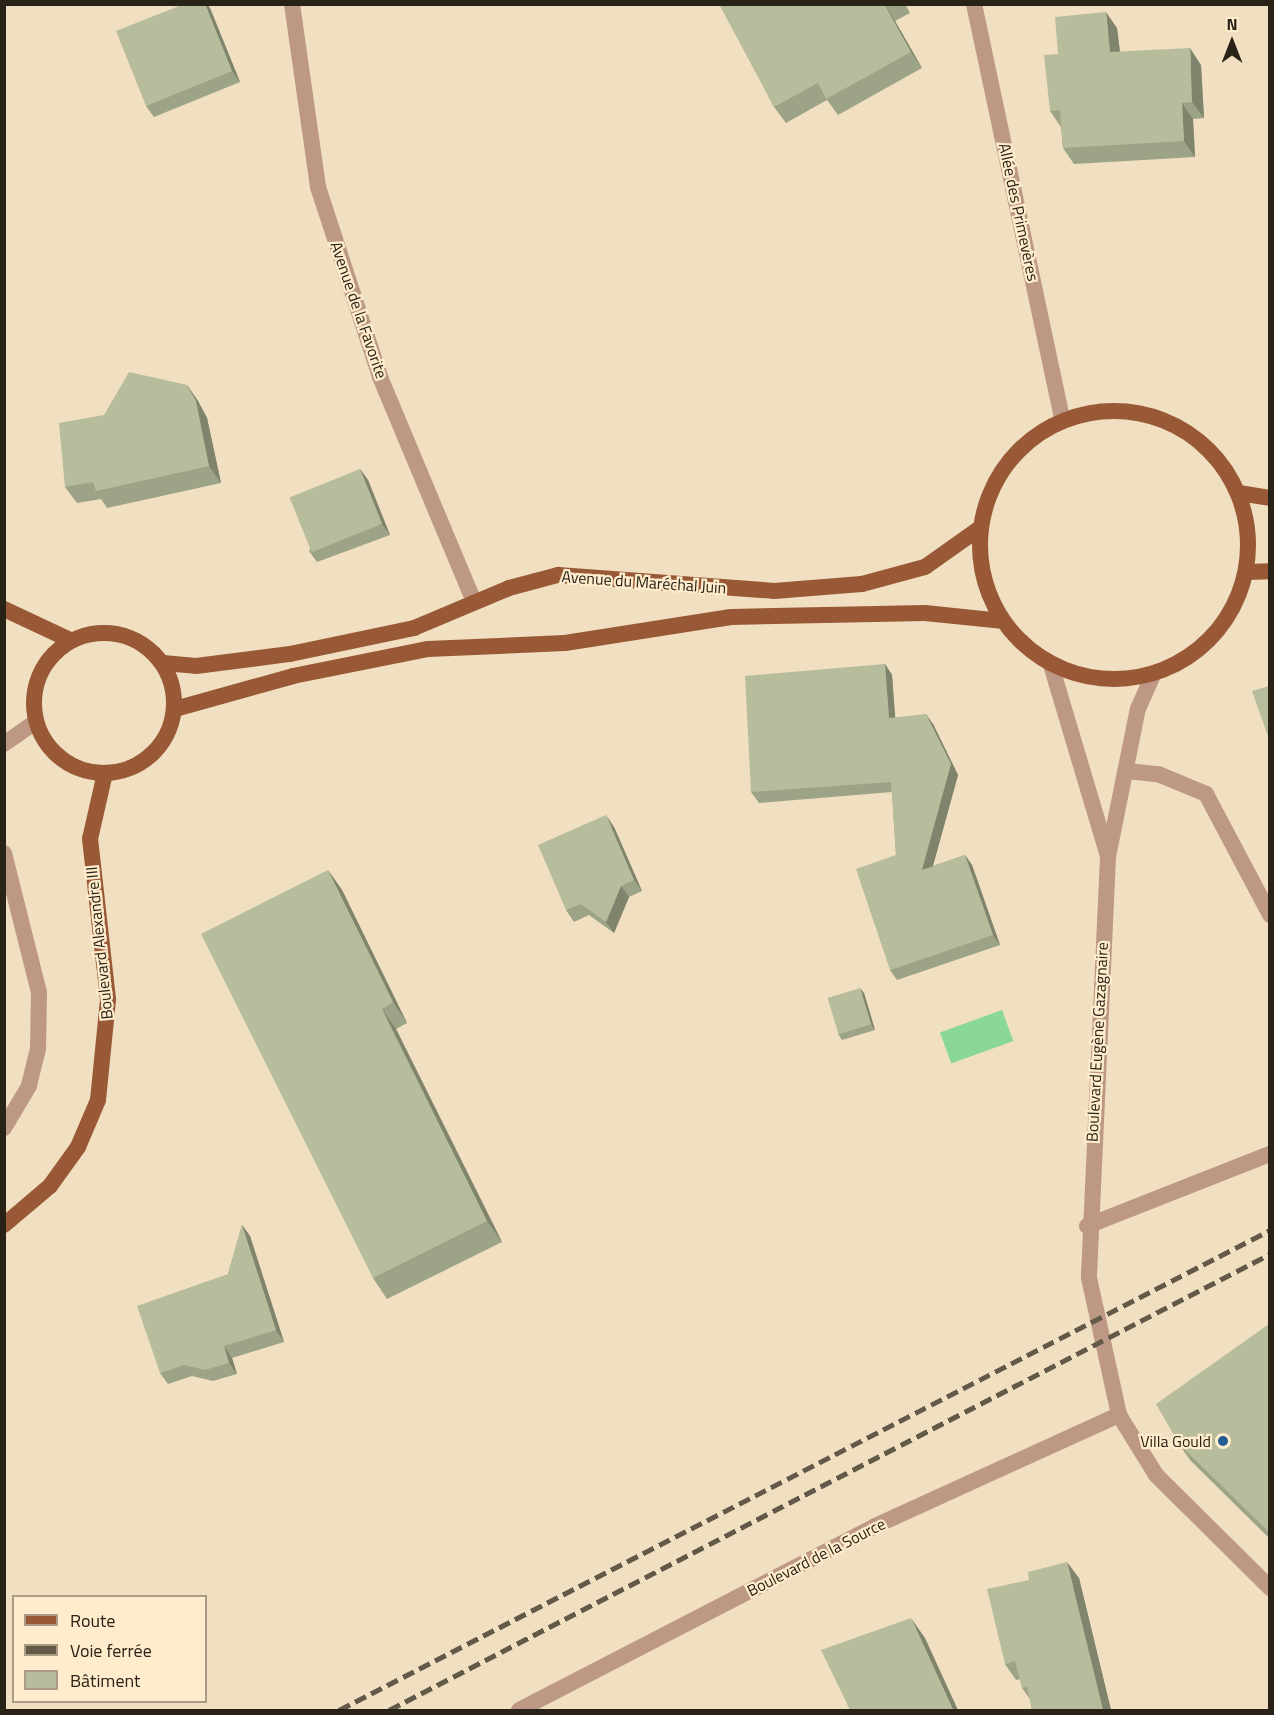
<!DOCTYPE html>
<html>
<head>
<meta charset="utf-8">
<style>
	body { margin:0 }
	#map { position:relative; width:1274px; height:1715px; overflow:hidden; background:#f0dfc0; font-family:"Titillium Web",sans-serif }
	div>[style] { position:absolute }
	.water>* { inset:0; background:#8ad79a; transform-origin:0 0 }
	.minor>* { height:16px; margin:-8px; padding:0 8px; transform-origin:8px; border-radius:8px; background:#bd9885 }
	.tertiary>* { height:16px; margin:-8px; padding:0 8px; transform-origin:8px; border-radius:8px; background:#bd9885 }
	.primary>* { height:16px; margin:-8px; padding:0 8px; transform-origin:8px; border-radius:8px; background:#995936 }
	.primary>.ring { margin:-8px; padding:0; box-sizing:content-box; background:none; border:16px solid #995936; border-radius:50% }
	.rail>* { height:4.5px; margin-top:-2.25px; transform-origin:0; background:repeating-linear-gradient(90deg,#635948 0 12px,transparent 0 18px) }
	.wall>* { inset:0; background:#9da386 }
	.shaded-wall>* { inset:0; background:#80846d }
	.building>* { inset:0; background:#b7bd9c; transform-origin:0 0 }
	.dots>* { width:16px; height:16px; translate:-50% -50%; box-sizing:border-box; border:3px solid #feeccd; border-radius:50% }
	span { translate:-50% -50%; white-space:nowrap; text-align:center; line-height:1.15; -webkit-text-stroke:4.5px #feeccd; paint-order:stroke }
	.street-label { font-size:16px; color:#292216 }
	.poi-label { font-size:16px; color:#292216 }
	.right { translate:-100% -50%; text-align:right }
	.frame { position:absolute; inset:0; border:6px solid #292216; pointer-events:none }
	.legend { position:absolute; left:12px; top:1595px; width:195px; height:108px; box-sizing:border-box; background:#feeccd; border:2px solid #a99b84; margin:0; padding:8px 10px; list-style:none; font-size:18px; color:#292216 }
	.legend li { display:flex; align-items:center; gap:12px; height:30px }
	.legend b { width:30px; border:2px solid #a99b84 }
	.north { position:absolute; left:1202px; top:12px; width:60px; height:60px; -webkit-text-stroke:4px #feeccd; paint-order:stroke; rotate:0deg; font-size:16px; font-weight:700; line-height:24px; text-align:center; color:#292216 }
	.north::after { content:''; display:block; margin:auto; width:21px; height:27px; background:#292216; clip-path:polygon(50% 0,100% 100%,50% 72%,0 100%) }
</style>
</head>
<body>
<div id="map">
	<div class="water">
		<i style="left:1002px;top:1010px;width:33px;height:66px;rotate:70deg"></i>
	</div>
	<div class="minor">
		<i style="left:292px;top:4px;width:185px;rotate:81.9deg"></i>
		<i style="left:318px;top:187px;width:200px;rotate:71.9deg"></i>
		<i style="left:380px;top:377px;width:244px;rotate:67.3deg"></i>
		<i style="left:974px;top:4px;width:426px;rotate:78deg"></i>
		<i style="left:4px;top:744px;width:39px;rotate:-35deg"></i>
		<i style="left:1127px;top:771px;width:31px;rotate:6deg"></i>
		<i style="left:1158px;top:774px;width:52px;rotate:22.6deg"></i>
		<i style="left:1206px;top:794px;width:137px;rotate:62.1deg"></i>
		<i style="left:4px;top:853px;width:143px;rotate:75.9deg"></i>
		<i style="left:39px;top:992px;width:57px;rotate:91deg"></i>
		<i style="left:38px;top:1049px;width:38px;rotate:104deg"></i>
		<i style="left:29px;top:1086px;width:49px;rotate:120.8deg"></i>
		<i style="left:1087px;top:1226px;width:197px;rotate:-21.5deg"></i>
		<i style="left:519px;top:1710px;width:401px;rotate:-27.3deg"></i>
		<i style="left:875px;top:1526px;width:268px;rotate:-24.5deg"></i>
	</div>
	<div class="tertiary">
		<i style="left:1051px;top:665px;width:199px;rotate:73.4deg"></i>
		<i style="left:1153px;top:675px;width:36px;rotate:114deg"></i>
		<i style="left:1138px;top:708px;width:152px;rotate:101.4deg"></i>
		<i style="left:1108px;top:857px;width:421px;rotate:92.6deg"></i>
		<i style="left:1089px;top:1278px;width:140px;rotate:77.6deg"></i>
		<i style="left:1119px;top:1415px;width:70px;rotate:58.3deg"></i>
		<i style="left:1156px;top:1475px;width:161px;rotate:44.7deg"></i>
	</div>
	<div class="primary">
		<i class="ring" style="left:980px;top:411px;width:252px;height:252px"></i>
		<i style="left:1239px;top:493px;width:31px;rotate:9deg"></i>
		<i style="left:1247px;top:572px;width:23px;rotate:-2deg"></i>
		<i style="left:4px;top:609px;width:73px;rotate:25.2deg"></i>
		<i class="ring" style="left:34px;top:633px;width:124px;height:124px"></i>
		<i style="left:163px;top:663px;width:33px;rotate:5deg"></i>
		<i style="left:196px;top:666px;width:95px;rotate:-7.3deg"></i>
		<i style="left:290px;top:654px;width:127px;rotate:-11.8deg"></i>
		<i style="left:414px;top:628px;width:103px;rotate:-22.8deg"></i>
		<i style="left:509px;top:588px;width:51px;rotate:-14.9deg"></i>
		<i style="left:558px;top:575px;width:217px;rotate:4.2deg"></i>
		<i style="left:774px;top:591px;width:88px;rotate:-4.5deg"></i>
		<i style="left:862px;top:584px;width:65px;rotate:-15.1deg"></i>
		<i style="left:925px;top:567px;width:67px;rotate:-35.3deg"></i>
		<i style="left:175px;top:709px;width:123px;rotate:-15.6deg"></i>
		<i style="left:293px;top:676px;width:138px;rotate:-11.3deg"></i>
		<i style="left:428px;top:649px;width:137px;rotate:-2.5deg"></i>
		<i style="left:565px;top:643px;width:168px;rotate:-8.9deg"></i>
		<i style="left:731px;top:617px;width:194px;rotate:-1.2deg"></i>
		<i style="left:925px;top:613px;width:77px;rotate:5.9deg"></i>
		<i style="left:4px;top:1225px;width:60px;rotate:-40.3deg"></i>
		<i style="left:50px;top:1186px;width:48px;rotate:-54.3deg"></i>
		<i style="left:78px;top:1147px;width:51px;rotate:-66.9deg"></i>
		<i style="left:98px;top:1100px;width:101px;rotate:-84.3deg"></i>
		<i style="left:108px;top:999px;width:161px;rotate:-96.4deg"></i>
		<i style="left:90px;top:839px;width:68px;rotate:-77.2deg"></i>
	</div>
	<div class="rail">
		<i style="left:339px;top:1710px;width:1047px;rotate:-27.27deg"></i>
		<i style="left:389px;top:1710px;width:992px;rotate:-27.37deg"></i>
	</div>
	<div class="wall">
		<i style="clip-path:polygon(722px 4px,905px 4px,910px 13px,895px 21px,922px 68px,838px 115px,827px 100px,786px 123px,774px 107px)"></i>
		<i style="clip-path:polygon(210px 8px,240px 82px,154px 117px,146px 106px)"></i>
		<i style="clip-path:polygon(1117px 28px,1120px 52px,1201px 65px,1204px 118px,1193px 119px,1195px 157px,1074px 164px,1063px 148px,1061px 127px,1050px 111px,1058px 54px)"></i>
		<i style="clip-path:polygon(187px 385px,198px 401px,207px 418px,221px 483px,107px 508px,101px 499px,77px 503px,65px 487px,104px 415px)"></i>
		<i style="clip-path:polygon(360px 469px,368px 480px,390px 535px,317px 562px,309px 551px)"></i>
		<i style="clip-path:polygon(885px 664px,892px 675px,895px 717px,933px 724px,958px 775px,933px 866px,965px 855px,972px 865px,1000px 945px,897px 980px,890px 970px,896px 855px,892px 792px,759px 803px,751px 792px)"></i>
		<i style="clip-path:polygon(614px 827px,642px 891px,629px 897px,614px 933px,589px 915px,574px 922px,566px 910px)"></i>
		<i style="clip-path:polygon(328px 870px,342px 890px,407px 1023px,396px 1029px,502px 1242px,387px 1299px,373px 1278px)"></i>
		<i style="clip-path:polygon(864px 993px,875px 1030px,842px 1040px,838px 1034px)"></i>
		<i style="clip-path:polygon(242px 1225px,250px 1236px,284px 1342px,232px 1358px,237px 1374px,213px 1381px,192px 1376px,168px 1384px,160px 1373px,228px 1274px)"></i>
		<i style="clip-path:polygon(1269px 1324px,1269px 1538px,1190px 1460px,1179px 1444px)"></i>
		<i style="clip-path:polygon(1079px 1578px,1111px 1710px,1032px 1710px,1030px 1699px,1022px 1688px,1020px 1679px,1016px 1680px,1005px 1664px)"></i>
	</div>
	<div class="shaded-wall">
		<i style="clip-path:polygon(205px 4px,207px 4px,210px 8px,240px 82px,232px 71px)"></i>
		<i style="clip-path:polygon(884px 4px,895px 21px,922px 68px,911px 52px)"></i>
		<i style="clip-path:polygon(1106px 12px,1117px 28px,1122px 69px,1110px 52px)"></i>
		<i style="clip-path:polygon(1190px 48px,1201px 65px,1204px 118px,1192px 102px)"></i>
		<i style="clip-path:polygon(1182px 103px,1193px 119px,1195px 157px,1184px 141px)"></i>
		<i style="clip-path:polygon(187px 385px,198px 401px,207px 418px,221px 483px,209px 466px)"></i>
		<i style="clip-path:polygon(360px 469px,368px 480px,390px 535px,382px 524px)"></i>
		<i style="clip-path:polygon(885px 664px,892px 675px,896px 728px,889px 718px)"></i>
		<i style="clip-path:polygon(926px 714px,933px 724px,958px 775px,929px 880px,922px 870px)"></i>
		<i style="clip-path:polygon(606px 815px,614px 827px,642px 891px,634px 880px)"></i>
		<i style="clip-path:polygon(965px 855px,972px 865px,1000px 945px,993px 935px)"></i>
		<i style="clip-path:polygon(328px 870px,342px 890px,407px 1023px,393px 1002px)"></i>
		<i style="clip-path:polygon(621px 886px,629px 897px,614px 933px,606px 922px)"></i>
		<i style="clip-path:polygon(860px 988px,864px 993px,875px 1030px,871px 1024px)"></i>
		<i style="clip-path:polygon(382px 1009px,396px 1029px,502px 1242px,487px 1221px)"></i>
		<i style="clip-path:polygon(242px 1225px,250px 1236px,284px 1342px,276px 1330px)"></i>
		<i style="clip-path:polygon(224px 1346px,232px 1358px,237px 1374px,229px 1363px)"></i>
		<i style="clip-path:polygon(1067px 1562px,1079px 1578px,1111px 1710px,1103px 1710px)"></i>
		<i style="clip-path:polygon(911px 1618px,925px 1638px,958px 1710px,953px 1710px)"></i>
	</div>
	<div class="building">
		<i style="clip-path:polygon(184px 4px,205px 4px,232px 71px,146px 106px,116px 31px)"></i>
		<i style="clip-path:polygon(722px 4px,884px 4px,911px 52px,826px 99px,818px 83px,774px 107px,720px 6px)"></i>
		<i style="clip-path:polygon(1106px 12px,1110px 52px,1190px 48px,1192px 102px,1182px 103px,1184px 141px,1063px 148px,1060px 110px,1050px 111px,1044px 55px,1058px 54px,1055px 17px)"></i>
		<i style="clip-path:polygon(129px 372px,187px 385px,196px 401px,209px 466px,96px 491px,93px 482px,65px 487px,59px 423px,104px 415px)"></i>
		<i style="left:360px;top:469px;width:59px;height:76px;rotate:68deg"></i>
		<i style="clip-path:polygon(885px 664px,889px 718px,926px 714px,951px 764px,922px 870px,965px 855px,993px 935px,890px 970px,856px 869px,896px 855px,891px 782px,751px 792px,745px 676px)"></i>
		<i style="clip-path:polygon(1269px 686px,1269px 739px,1252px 691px)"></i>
		<i style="clip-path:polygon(606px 815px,634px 880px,621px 886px,606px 922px,581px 904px,566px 910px,538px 845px)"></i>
		<i style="clip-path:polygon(328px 870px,393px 1002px,382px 1009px,487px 1221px,373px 1278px,201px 934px)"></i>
		<i style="left:860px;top:988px;width:38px;height:34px;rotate:73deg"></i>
		<i style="clip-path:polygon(242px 1225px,276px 1330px,224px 1346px,229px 1363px,205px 1370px,184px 1365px,160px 1373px,137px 1306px,228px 1274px)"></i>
		<i style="clip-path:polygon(1269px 1324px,1269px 1532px,1179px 1444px,1156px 1404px)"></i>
		<i style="clip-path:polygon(1067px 1562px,1103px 1710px,1032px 1710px,1027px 1687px,1022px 1688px,1015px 1661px,1005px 1664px,987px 1589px,1029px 1580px,1028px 1572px)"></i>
		<i style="clip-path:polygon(911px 1618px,953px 1710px,850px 1710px,821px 1650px)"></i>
	</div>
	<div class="dots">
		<i style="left:1223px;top:1441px;background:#235b93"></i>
	</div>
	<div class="street-label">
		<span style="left:1019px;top:212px;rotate:78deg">Allée des Primevères</span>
		<span style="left:359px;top:310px;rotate:71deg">Avenue de la Favorite</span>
		<span style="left:644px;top:582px;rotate:4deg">Avenue du Maréchal Juin</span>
		<span style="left:99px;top:943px;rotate:-96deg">Boulevard Alexandre III</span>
		<span style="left:1097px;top:1042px;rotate:-87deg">Boulevard Eugène Gazagnaire</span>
		<span style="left:816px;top:1557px;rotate:-27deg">Boulevard de la Source</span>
	</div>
	<div class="poi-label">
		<span class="right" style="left:1211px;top:1441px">Villa Gould</span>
	</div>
	<div class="frame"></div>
	<ul class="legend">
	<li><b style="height:8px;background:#995936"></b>Route</li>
	<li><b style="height:8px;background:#635948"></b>Voie ferrée</li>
	<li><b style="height:16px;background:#b7bd9c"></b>Bâtiment</li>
	</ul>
	<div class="north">N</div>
</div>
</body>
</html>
